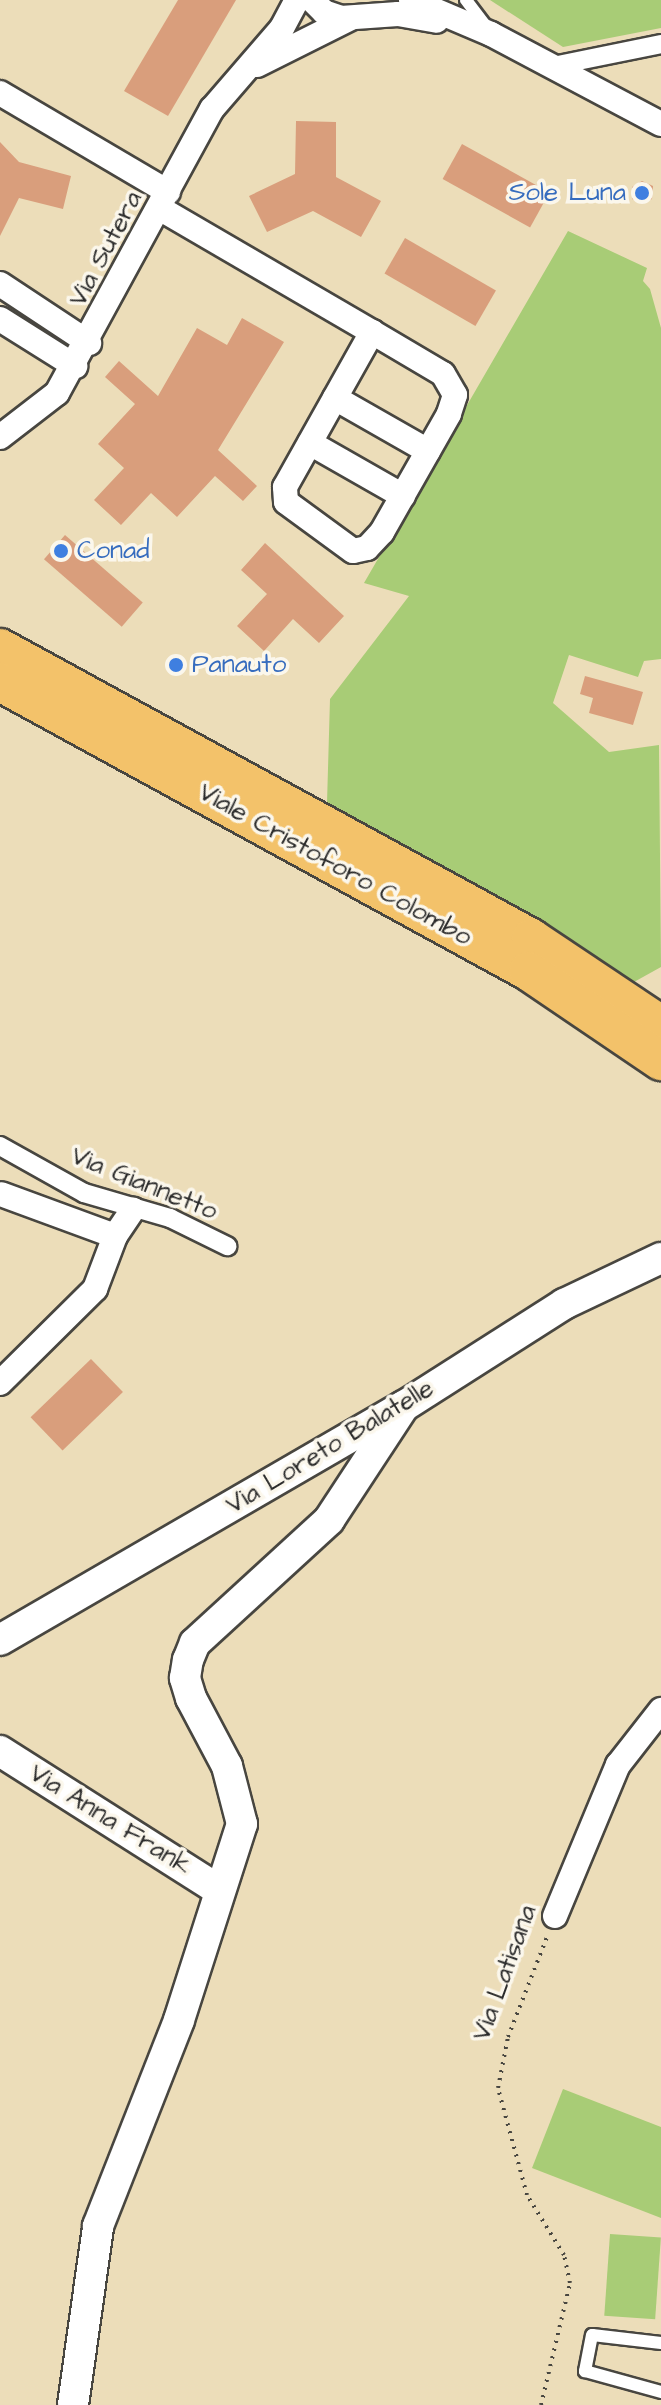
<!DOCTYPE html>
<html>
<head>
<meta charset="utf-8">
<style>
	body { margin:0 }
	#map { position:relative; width:661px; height:2405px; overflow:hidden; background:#ecddb9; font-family:"Architects Daughter",sans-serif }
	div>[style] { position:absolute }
	.green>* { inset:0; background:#a8cc76; transform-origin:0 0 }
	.building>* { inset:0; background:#d99e7c; transform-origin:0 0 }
	.path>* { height:4px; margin-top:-2px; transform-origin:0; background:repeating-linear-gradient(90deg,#484640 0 2px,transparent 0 8px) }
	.roads { filter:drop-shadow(2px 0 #484640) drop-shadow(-2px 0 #484640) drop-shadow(0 2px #484640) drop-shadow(0 -2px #484640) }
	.service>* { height:12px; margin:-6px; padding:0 6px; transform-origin:6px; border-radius:6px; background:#fff }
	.pedestrian>* { height:18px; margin:-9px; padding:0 9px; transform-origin:9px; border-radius:9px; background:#fff }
	.minor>* { height:24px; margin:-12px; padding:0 12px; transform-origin:12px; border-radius:12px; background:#fff }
	.tertiary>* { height:30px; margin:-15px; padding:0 15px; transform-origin:15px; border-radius:15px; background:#fff }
	.primary>* { height:38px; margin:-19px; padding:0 19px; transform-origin:19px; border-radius:19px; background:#f3c26a }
	.dots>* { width:22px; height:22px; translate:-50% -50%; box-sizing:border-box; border:4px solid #fbf7ec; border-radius:50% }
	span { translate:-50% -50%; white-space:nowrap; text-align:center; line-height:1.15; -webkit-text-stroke:7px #fbf7ec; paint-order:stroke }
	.shop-label { font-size:26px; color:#366cbe }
	.right { translate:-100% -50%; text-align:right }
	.left { translate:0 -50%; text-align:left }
	.street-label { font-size:26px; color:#2b2b2b }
</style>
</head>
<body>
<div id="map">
	<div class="green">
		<i style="clip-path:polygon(490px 0,661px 0,661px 28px,563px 47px)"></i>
		<i style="clip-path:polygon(568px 231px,647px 268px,643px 281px,650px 289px,661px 328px,661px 659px,644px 661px,638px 677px,569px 655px,553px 703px,609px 752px,659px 745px,661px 967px,634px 982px,327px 803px,330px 699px,409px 596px,364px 583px)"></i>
		<i style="clip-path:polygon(563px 2089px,661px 2127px,661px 2218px,532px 2168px)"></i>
		<i style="left:610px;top:2234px;width:51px;height:82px;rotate:4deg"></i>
	</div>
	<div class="building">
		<i style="clip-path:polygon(178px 0,236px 0,168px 116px,124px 91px)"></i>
		<i style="clip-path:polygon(296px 121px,336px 122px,336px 177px,381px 201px,361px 237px,313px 211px,267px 232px,249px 196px,295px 174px)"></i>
		<i style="clip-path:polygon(0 142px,19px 162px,71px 176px,63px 209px,19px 198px,0 236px)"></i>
		<i style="left:462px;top:144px;width:100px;height:40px;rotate:29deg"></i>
		<i style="clip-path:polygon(642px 181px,653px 186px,652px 199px,642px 204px,632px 199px,632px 187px)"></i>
		<i style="left:405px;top:238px;width:105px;height:41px;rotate:30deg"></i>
		<i style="clip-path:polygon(242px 318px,284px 342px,218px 450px,257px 486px,243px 501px,215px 476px,177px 517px,151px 493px,121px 525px,94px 500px,124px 468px,98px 444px,135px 404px,105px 377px,119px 361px,158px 396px,197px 328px,227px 345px)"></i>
		<i style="left:65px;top:535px;width:103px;height:32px;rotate:41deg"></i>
		<i style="clip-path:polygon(265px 543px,344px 616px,319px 643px,293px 619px,264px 651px,237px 626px,267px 594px,241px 570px)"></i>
		<i style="clip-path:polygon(585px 676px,643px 692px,633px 725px,589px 713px,593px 698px,580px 694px)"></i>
		<i style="left:91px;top:1359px;width:46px;height:84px;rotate:46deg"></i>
	</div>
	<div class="path">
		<i style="left:541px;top:2405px;width:125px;rotate:-76.6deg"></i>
		<i style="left:570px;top:2283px;width:29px;rotate:-102deg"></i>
		<i style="left:564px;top:2255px;width:70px;rotate:-121.7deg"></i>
		<i style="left:527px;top:2195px;width:111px;rotate:-105.2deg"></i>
		<i style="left:498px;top:2088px;width:52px;rotate:-78.9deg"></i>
		<i style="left:508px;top:2037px;width:107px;rotate:-68.7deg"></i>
	</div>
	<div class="roads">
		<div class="service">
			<i style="left:466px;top:0;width:35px;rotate:53deg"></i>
			<i style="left:661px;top:2343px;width:69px;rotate:-173.4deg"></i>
			<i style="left:592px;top:2335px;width:37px;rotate:101deg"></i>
			<i style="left:585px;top:2371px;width:79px;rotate:15.4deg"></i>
		</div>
		<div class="pedestrian">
			<i style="left:553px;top:66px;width:110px;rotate:-11.5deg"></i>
			<i style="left:0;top:1146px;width:96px;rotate:29.2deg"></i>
			<i style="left:84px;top:1193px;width:90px;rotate:16.2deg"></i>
			<i style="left:170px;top:1218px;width:64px;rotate:26.2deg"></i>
		</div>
		<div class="minor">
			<i style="left:312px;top:0;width:17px;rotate:45deg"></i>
			<i style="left:324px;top:12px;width:18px;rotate:19deg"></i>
			<i style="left:341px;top:18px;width:57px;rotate:-4deg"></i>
			<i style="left:398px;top:14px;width:39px;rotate:10deg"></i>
			<i style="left:411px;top:0;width:87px;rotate:23deg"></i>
			<i style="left:491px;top:34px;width:192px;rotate:27.9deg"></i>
			<i style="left:257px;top:65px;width:105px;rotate:-26.6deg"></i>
			<i style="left:0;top:93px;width:195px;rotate:30.5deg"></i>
			<i style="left:159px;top:208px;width:246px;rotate:30.2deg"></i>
			<i style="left:372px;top:332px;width:82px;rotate:30.6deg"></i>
			<i style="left:443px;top:374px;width:24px;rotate:60deg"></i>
			<i style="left:455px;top:395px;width:20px;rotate:108deg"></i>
			<i style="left:449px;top:414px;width:136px;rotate:119.6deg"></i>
			<i style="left:382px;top:532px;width:22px;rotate:133deg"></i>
			<i style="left:367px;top:548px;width:14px;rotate:168deg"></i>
			<i style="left:353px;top:551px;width:83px;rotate:-143.8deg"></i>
			<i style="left:286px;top:502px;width:15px;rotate:-94deg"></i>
			<i style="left:285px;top:487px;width:178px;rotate:-60.7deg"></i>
			<i style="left:0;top:284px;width:107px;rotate:33.5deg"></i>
			<i style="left:0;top:319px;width:89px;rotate:32.1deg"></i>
			<i style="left:335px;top:398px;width:107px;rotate:29.7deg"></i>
			<i style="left:0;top:437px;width:72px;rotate:-37.7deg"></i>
			<i style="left:57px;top:393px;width:324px;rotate:-61.4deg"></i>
			<i style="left:212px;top:109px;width:107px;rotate:-49.2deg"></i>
			<i style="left:282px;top:28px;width:32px;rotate:-62deg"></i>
			<i style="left:310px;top:443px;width:107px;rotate:29.7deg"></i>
			<i style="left:115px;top:1236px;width:32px;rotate:-56deg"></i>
			<i style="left:0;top:1383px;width:134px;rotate:-44.7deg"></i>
			<i style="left:95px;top:1289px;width:57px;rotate:-69.3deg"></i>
			<i style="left:115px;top:1236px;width:121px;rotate:-159.8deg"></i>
			<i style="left:555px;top:1916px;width:164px;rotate:-67.4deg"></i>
			<i style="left:618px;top:1765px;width:70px;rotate:-52deg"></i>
		</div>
		<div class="tertiary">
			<i style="left:0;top:1640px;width:467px;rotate:-30.1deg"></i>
			<i style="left:404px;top:1406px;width:190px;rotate:-32.5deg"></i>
			<i style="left:564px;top:1304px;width:107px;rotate:-25.4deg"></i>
			<i style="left:0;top:1751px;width:259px;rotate:32.4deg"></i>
			<i style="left:73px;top:2405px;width:181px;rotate:-82deg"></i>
			<i style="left:98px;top:2226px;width:221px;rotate:-68.5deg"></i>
			<i style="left:179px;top:2020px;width:206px;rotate:-72.2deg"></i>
			<i style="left:242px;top:1824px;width:60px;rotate:-104.5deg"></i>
			<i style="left:227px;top:1766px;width:77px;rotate:-117.9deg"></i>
			<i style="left:191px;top:1698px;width:21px;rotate:-107deg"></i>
			<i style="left:185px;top:1678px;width:18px;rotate:-81deg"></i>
			<i style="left:188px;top:1660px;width:18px;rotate:-68deg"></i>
			<i style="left:195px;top:1643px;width:182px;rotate:-42.5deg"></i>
			<i style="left:329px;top:1520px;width:136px;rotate:-56.7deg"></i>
		</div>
		<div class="primary">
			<i style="left:0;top:648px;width:605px;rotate:28.64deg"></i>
			<i style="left:531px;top:938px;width:156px;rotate:33.8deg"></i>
			<i style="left:0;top:682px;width:602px;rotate:28.69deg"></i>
			<i style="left:528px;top:971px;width:161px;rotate:34.1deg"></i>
		</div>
	</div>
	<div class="dots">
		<i style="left:642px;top:193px;background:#3f7fe0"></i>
		<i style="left:61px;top:551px;background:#3f7fe0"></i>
		<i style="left:176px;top:665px;background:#3f7fe0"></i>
	</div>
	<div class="shop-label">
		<span class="right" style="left:626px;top:193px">Sole Luna</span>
		<span class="left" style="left:77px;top:551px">Conad</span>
		<span class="left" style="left:192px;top:665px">Panauto</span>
	</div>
	<div class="street-label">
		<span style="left:106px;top:249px;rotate:-62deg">Via Sutera</span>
		<span style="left:335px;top:865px;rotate:29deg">Viale Cristoforo Colombo</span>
		<span style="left:144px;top:1184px;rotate:22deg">Via Giannetto</span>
		<span style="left:330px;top:1447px;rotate:-31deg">Via Loreto Balatelle</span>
		<span style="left:110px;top:1820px;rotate:32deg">Via Anna Frank</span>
		<span style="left:505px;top:1973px;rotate:-70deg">Via Latisana</span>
	</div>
</div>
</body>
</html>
